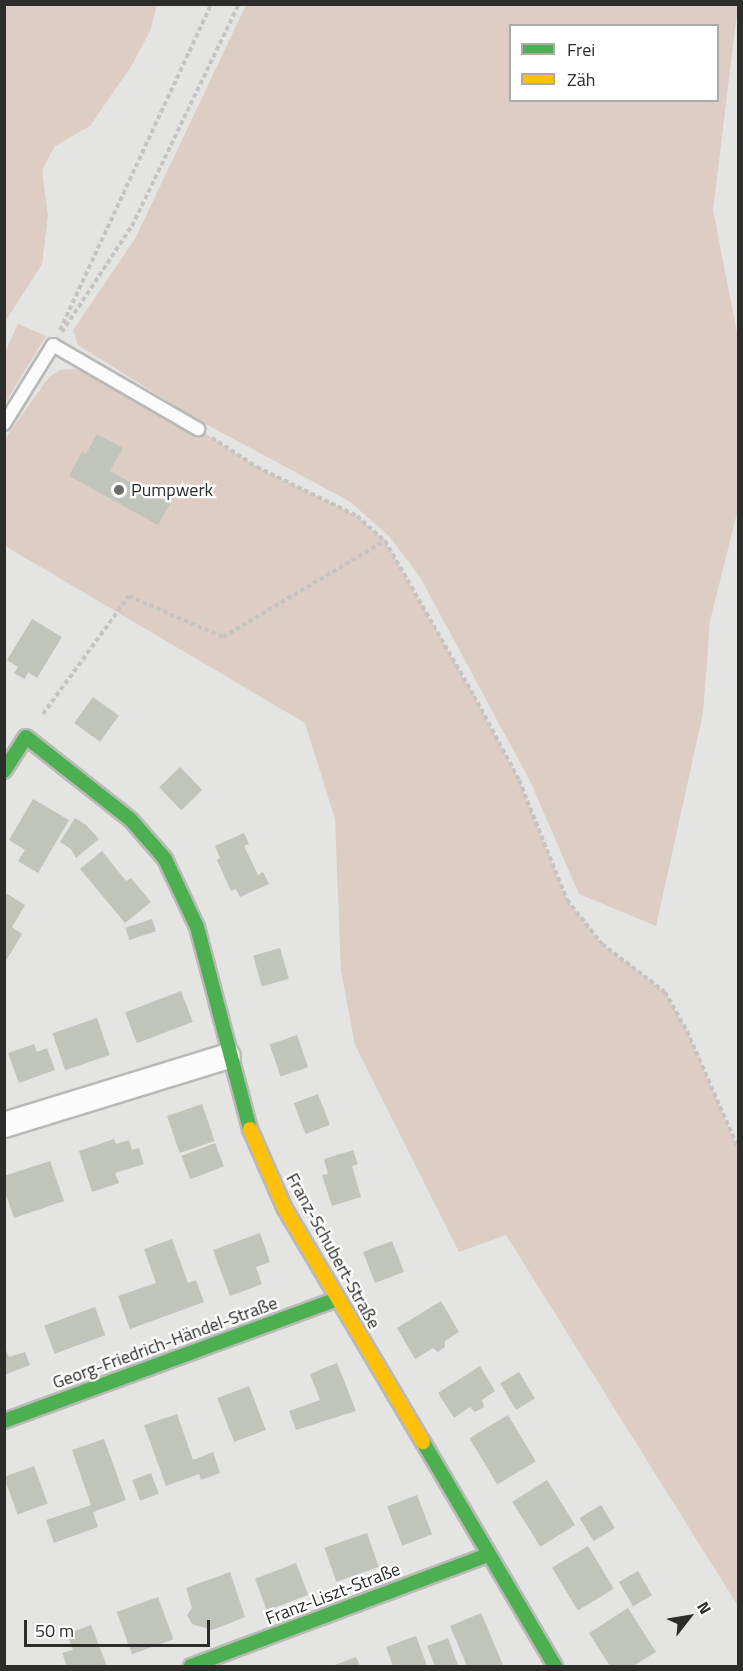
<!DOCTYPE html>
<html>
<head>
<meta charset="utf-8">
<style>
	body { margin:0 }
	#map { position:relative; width:743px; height:1671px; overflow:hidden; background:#e4e4e2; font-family:"Titillium Web",sans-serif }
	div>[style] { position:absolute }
	.green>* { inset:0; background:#ddcdc4 }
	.building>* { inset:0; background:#c0c4ba; transform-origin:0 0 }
	.path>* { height:4px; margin-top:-2px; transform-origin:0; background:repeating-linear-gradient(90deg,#c4c4c3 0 4.5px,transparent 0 7.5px) }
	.roads { filter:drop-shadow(2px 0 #b9b9b7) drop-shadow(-2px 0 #b9b9b7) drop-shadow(0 2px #b9b9b7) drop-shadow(0 -2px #b9b9b7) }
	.lane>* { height:12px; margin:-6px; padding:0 6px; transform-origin:6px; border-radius:6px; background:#fbfbfb }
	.street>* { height:24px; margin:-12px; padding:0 12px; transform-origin:12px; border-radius:12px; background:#fbfbfb }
	.fast>* { height:14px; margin:-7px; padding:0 7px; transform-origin:7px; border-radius:7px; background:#4caf50 }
	.slow>* { height:14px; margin:-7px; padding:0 7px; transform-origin:7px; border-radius:7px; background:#ffc107 }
	.dots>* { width:16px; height:16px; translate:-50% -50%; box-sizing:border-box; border:3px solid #fff; border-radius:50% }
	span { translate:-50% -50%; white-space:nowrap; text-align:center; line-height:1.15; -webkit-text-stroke:4.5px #fff; paint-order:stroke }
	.poi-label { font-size:18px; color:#2c2c2a }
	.left { translate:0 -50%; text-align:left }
	.street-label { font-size:18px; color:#2c2c2a }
	.frame { position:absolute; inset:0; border:6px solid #2c2c2a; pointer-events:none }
	.legend { position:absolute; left:509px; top:24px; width:210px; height:78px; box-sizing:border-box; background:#fff; border:2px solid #ababaa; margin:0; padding:8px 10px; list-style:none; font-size:18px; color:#2c2c2a }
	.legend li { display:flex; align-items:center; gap:12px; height:30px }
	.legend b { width:30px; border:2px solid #ababaa }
	.north { position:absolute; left:659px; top:1587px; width:60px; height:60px; -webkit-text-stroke:4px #fff; paint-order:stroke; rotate:59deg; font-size:16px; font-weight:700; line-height:24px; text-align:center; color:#2c2c2a }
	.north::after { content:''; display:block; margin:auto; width:21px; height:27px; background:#2c2c2a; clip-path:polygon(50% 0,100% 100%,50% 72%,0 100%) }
	.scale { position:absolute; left:24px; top:1620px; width:186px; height:27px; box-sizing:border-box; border:3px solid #2c2c2a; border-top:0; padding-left:8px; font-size:18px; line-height:21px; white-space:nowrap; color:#2c2c2a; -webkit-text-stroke:4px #fff; paint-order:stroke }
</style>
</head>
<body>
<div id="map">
	<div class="green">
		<i style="clip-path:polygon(5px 4px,157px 5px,150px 31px,132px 65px,90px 126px,55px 146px,42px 170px,48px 216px,42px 264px,5px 322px)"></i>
		<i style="clip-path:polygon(evenodd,246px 5px,738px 5px,713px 210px,738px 338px,738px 509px,710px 621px,703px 713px,656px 926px,579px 894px,530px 781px,420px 577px,389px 536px,349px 501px,198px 420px,78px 345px,73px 330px,135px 239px,246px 5px,510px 26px,718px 26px,718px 100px,510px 100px,510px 26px)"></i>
		<i style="clip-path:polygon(18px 324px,46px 336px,5px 403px,5px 352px)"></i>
		<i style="clip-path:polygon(77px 369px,198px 429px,257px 467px,357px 516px,385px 541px,474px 696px,519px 780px,567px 900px,602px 944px,665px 992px,687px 1031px,738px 1148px,738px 1606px,506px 1235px,459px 1252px,355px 1045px,341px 971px,335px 819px,305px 723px,5px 546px,5px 439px,49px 377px,60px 370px)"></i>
	</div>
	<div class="building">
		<i style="clip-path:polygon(97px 434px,123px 448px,110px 471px,170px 504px,158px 525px,69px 476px,82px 452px,86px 454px)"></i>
		<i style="clip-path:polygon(32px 619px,62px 637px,37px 678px,28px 672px,25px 679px,14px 673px,18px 667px,7px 660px)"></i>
		<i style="left:93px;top:697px;width:32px;height:32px;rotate:36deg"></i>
		<i style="left:180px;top:767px;width:32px;height:29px;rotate:46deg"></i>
		<i style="clip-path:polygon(33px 799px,69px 820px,38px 873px,18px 861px,25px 850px,9px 840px)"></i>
		<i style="clip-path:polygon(75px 818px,86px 825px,99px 839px,76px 858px,71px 849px,60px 842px)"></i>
		<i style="clip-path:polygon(244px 833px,249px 844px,244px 846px,258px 875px,263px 872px,269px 884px,240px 897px,236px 889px,231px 891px,217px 860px,220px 858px,215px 846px)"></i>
		<i style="clip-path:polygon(102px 851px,126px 881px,131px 878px,151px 902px,125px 923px,80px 869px)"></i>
		<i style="clip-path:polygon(4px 892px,25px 905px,12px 927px,22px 934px,4px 964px)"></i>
		<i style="left:152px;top:919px;width:13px;height:28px;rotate:72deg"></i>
		<i style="left:280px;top:948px;width:32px;height:28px;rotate:74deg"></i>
		<i style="left:181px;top:991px;width:33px;height:60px;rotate:69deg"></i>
		<i style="left:97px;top:1018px;width:39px;height:47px;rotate:71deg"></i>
		<i style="left:297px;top:1035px;width:34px;height:29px;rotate:71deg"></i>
		<i style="clip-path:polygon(34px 1044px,37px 1052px,47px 1048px,55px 1070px,19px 1083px,8px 1053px)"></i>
		<i style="left:318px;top:1094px;width:33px;height:26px;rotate:69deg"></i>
		<i style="left:202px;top:1104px;width:39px;height:37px;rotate:71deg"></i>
		<i style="clip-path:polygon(114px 1139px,116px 1144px,129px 1140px,132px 1150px,139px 1148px,144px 1164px,115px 1173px,119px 1183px,92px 1192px,79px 1151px)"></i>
		<i style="left:215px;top:1143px;width:25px;height:36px;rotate:69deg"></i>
		<i style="clip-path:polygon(353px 1150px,358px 1164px,352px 1166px,361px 1197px,332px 1206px,322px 1175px,328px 1174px,324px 1159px)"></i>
		<i style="clip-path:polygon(50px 1161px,64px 1201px,14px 1218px,4px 1189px,4px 1176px)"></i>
		<i style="clip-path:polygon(260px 1233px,270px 1262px,256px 1267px,262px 1284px,230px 1296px,213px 1250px)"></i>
		<i style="clip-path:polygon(172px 1239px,188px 1283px,196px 1280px,204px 1302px,130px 1329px,118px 1296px,156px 1283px,144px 1249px)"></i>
		<i style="left:392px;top:1241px;width:33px;height:31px;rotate:69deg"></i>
		<i style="clip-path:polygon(441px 1301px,459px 1332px,445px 1341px,445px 1347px,438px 1352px,433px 1348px,415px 1359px,397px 1328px)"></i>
		<i style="left:95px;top:1307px;width:30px;height:54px;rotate:70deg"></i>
		<i style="clip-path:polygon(4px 1346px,9px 1357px,25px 1352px,30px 1365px,4px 1375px)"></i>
		<i style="clip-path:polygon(337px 1363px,356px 1411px,296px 1430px,289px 1411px,320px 1400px,310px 1374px)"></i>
		<i style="clip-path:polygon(480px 1366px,495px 1391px,482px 1400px,484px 1407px,475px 1412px,470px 1407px,454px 1418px,438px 1393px)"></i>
		<i style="left:519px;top:1372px;width:31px;height:22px;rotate:59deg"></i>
		<i style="left:249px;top:1386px;width:47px;height:34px;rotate:69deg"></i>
		<i style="clip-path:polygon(177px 1414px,193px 1460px,213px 1452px,220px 1473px,201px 1480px,199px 1474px,166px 1486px,144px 1425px)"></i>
		<i style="left:508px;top:1415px;width:54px;height:45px;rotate:59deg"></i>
		<i style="clip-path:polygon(104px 1439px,126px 1500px,93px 1512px,98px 1527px,54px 1543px,46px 1520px,91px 1505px,72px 1450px)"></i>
		<i style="left:34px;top:1466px;width:40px;height:32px;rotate:70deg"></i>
		<i style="left:151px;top:1473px;width:22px;height:20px;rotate:69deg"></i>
		<i style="left:547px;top:1480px;width:53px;height:41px;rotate:58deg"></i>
		<i style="left:417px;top:1495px;width:42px;height:32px;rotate:69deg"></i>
		<i style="left:601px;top:1505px;width:27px;height:25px;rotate:59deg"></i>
		<i style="left:367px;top:1533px;width:36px;height:45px;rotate:71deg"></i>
		<i style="left:588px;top:1546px;width:50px;height:42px;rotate:59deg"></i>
		<i style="left:296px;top:1563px;width:34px;height:44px;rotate:69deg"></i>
		<i style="left:638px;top:1571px;width:28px;height:22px;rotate:60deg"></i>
		<i style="clip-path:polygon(230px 1572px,245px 1617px,212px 1630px,192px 1624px,187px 1615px,192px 1608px,186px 1588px)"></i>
		<i style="left:158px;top:1597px;width:45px;height:44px;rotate:70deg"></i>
		<i style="clip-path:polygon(628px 1608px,656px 1652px,633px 1666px,610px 1666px,589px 1633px)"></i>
		<i style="clip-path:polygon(481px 1613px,503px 1665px,499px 1666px,467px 1666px,450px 1626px)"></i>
		<i style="clip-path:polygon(91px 1625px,107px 1666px,67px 1666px,62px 1653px,73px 1650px,67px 1634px)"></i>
		<i style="clip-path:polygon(416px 1636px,427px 1666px,393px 1666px,386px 1647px)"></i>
		<i style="clip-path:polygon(448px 1638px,458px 1665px,435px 1666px,427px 1646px)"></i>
		<i style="clip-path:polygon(356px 1657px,360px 1666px,332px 1666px)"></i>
	</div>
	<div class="path">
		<i style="left:60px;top:330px;width:359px;rotate:-65.1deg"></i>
		<i style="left:62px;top:332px;width:127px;rotate:-56.6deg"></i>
		<i style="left:132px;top:226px;width:246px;rotate:-64.3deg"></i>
		<i style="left:212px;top:438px;width:54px;rotate:32.8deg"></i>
		<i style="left:257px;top:467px;width:111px;rotate:26.1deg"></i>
		<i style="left:357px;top:516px;width:38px;rotate:42deg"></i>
		<i style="left:385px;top:541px;width:179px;rotate:60.1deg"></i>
		<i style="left:474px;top:696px;width:95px;rotate:61.8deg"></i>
		<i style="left:519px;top:780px;width:129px;rotate:68.2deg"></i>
		<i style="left:567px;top:900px;width:56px;rotate:51.5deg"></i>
		<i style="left:602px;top:944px;width:79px;rotate:37.3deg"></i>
		<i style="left:665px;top:992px;width:45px;rotate:60.6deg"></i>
		<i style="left:687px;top:1031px;width:128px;rotate:66.4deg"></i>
		<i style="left:43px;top:714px;width:146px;rotate:-53.9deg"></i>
		<i style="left:129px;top:596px;width:103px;rotate:23.6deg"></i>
		<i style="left:223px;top:637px;width:188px;rotate:-30.7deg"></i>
	</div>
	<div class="roads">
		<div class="lane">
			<i style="left:4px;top:424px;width:93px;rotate:-58.2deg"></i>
			<i style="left:53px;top:345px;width:168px;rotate:30.1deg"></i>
		</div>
		<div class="street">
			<i style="left:4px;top:1125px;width:234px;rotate:-17.1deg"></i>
		</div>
		<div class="fast">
			<i style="left:4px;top:771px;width:40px;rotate:-57.1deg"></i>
			<i style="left:26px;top:737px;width:134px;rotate:38.3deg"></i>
			<i style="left:131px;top:820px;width:52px;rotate:48.9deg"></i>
			<i style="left:165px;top:859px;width:75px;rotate:64.8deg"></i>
			<i style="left:197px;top:927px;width:209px;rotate:75.3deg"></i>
			<i style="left:4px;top:1421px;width:355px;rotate:-20.1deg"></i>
			<i style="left:423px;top:1442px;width:260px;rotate:59.5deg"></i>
			<i style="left:191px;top:1666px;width:317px;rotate:-20.5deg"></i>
		</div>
		<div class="slow">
			<i style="left:250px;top:1129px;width:87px;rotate:66.4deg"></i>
			<i style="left:285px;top:1209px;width:271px;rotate:59.4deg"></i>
		</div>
	</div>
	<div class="dots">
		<i style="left:119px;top:490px;background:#6c6c6a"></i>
	</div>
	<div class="poi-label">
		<span class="left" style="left:131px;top:490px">Pumpwerk</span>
	</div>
	<div class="street-label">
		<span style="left:333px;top:1251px;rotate:61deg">Franz-Schubert-Straße</span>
		<span style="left:165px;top:1343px;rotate:-20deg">Georg-Friedrich-Händel-Straße</span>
		<span style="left:333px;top:1594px;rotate:-21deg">Franz-Liszt-Straße</span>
	</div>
	<div class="frame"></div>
	<ul class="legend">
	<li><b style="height:8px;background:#4caf50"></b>Frei</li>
	<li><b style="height:8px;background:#ffc107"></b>Zäh</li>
	</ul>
	<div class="north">N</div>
	<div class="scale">50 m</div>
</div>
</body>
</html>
